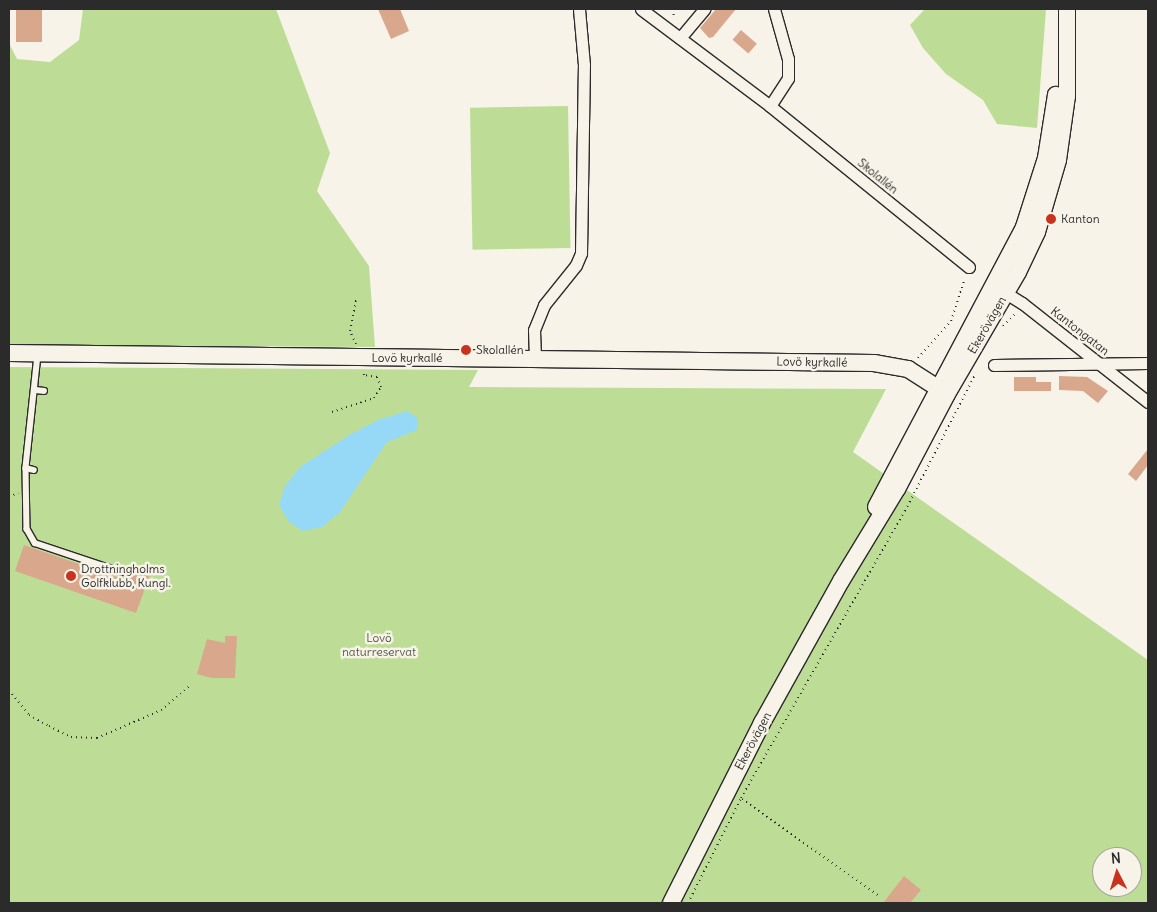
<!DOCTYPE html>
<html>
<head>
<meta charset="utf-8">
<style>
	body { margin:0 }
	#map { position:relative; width:1157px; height:912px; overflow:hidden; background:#f7f3e8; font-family:Delius,sans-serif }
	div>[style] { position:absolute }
	.green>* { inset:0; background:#bddd96; transform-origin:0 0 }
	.water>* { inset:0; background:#95d9f7 }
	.building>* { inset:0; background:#d9a78c; transform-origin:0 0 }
	.path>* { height:2px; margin-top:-1px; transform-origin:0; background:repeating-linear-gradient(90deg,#2b2b2b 0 1px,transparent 0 5px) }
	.roads { filter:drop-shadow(1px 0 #2b2b2b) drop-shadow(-1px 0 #2b2b2b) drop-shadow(0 1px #2b2b2b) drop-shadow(0 -1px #2b2b2b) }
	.lane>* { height:5.5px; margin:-2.75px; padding:0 2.75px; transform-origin:2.75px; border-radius:2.75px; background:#f7f3e8 }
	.street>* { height:11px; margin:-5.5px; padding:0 5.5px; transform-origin:5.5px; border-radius:5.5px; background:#f7f3e8 }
	.secondary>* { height:16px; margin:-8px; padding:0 8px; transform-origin:8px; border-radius:8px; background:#f7f3e8 }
	.dots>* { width:14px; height:14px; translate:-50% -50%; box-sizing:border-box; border:2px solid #f7f3e8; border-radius:50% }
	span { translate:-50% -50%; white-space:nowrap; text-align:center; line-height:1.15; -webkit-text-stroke:5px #f7f3e8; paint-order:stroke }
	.street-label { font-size:12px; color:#2b2b2b }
	.poi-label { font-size:12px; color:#2b2b2b }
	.left { translate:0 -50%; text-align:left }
	.park-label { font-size:12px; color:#505846 }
	.frame { position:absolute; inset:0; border:10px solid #2b2b2b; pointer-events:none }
	.north { position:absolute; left:1092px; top:847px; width:50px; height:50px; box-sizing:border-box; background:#f7f3e8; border:1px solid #a5a39c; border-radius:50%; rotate:355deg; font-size:14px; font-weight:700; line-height:20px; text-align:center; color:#2b2b2b }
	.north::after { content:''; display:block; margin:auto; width:18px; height:22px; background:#c8321e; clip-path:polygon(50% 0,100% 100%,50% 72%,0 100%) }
</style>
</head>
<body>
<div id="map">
	<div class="green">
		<i style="clip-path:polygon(83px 9px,276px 9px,330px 153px,317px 191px,369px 266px,375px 347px,9px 345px,9px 43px,17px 59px,50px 62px,79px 40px)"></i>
		<i style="clip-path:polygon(925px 9px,1046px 9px,1037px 128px,997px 124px,983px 100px,946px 74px,923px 48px,910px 25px)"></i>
		<i style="left:568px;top:106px;width:142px;height:98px;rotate:89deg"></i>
		<i style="clip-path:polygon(evenodd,9px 367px,478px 370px,469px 387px,886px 389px,853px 452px,1148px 660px,1148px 903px,9px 903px,9px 367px,1102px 857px,1132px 857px,1132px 887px,1102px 887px,1102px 857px)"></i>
	</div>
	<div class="water">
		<i style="clip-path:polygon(407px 411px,418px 418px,417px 430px,387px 442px,340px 512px,322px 527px,303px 531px,289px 522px,279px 505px,285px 486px,300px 467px,351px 434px,378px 420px)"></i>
	</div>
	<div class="building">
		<i style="left:16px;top:9px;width:26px;height:33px"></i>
		<i style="clip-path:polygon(378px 9px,400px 9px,409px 31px,391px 39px)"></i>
		<i style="clip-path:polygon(716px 9px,736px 9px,713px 37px,709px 38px,700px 28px)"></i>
		<i style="left:741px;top:30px;width:21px;height:13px;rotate:41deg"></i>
		<i style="clip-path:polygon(1059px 376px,1087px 377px,1108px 391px,1098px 403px,1083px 391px,1059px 390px)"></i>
		<i style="clip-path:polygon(1014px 377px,1036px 377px,1036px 382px,1051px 382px,1051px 391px,1014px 391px)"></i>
		<i style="clip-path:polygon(1148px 449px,1148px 465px,1136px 481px,1128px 474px)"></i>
		<i style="clip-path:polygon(24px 545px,125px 580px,130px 565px,151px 572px,136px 613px,15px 571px)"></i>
		<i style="clip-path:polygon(225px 636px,237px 636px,235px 678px,212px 678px,197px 674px,207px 639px,225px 643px)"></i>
		<i style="clip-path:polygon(904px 876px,921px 890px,910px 903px,883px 903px)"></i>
	</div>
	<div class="path">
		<i style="left:673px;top:9px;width:10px;rotate:84deg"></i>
		<i style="left:1003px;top:326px;width:20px;rotate:-45deg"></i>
		<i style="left:356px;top:344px;width:14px;rotate:-115deg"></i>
		<i style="left:350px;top:331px;width:33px;rotate:-79deg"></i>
		<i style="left:918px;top:358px;width:50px;rotate:-48.3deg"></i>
		<i style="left:951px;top:321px;width:45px;rotate:-72deg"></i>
		<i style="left:332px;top:412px;width:44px;rotate:-18.4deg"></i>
		<i style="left:374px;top:398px;width:13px;rotate:-58deg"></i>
		<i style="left:381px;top:387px;width:11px;rotate:-112deg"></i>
		<i style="left:377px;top:377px;width:13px;rotate:-171deg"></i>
		<i style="left:364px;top:375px;width:5px;rotate:-101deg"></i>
		<i style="left:9px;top:497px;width:10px;rotate:-24deg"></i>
		<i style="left:9px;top:690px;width:32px;rotate:51deg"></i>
		<i style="left:29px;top:715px;width:23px;rotate:29deg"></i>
		<i style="left:49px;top:726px;width:25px;rotate:27deg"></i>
		<i style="left:71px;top:737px;width:26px;rotate:2deg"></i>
		<i style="left:97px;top:738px;width:70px;rotate:-23.6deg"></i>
		<i style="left:161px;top:710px;width:38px;rotate:-40deg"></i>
		<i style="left:742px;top:799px;width:168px;rotate:35.3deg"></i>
		<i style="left:688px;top:903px;width:118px;rotate:-63.2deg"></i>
		<i style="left:741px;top:798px;width:331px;rotate:-60.3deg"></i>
		<i style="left:905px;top:511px;width:155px;rotate:-62.8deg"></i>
	</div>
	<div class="roads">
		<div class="lane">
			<i style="left:38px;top:355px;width:114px;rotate:96.1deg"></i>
			<i style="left:26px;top:468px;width:61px;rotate:89.1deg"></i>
			<i style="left:27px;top:529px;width:16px;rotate:60deg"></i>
			<i style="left:35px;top:543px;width:91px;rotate:18.6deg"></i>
			<i style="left:36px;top:390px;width:8px;rotate:7deg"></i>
			<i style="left:26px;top:468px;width:8px;rotate:14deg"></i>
		</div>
		<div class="street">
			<i style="left:641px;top:9px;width:161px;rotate:36.9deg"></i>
			<i style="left:770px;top:106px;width:256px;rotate:39deg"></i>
			<i style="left:680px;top:38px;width:38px;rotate:-50deg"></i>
			<i style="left:770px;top:106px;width:33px;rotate:-57deg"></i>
			<i style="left:788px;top:78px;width:19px;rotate:-90deg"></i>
			<i style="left:788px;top:59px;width:52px;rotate:-105.6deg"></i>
			<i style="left:1001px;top:290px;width:25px;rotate:32deg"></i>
			<i style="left:1022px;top:303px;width:160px;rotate:38.2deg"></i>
			<i style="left:535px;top:358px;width:28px;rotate:-92deg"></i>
			<i style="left:534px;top:330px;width:27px;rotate:-68deg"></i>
			<i style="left:544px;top:305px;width:51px;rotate:-51.3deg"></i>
			<i style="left:576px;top:265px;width:13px;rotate:-67deg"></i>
			<i style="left:581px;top:253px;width:188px;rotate:-89.1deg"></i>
			<i style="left:584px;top:65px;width:56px;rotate:-95.1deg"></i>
			<i style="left:994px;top:365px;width:154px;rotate:-0.7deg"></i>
		</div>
		<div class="secondary">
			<i style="left:9px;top:353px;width:865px;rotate:0.66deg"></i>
			<i style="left:874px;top:363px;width:35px;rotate:10deg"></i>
			<i style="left:908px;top:369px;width:46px;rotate:32.7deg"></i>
			<i style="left:876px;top:507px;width:317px;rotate:-62.1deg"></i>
			<i style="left:1024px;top:227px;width:72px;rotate:-72.3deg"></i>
			<i style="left:1046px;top:158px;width:64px;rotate:-81deg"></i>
			<i style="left:671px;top:903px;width:202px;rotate:-63.2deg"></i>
			<i style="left:762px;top:723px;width:162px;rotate:-60.9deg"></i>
			<i style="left:841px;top:581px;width:108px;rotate:-58.7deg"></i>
			<i style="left:897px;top:489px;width:107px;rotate:-62.2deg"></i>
			<i style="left:947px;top:394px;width:141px;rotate:-59.8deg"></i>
			<i style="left:1018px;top:272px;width:44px;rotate:-64.6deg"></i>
			<i style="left:1037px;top:232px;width:75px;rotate:-73.7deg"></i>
			<i style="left:1058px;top:160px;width:65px;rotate:-82deg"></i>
			<i style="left:1067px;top:96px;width:87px;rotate:-90deg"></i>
		</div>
	</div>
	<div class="dots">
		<i style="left:1051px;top:219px;background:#c8321e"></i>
		<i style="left:466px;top:350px;background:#c8321e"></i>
		<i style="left:71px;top:576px;background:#c8321e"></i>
	</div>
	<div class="street-label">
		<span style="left:878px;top:176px;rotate:39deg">Skolallén</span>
		<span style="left:987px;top:325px;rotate:-60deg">Ekerövägen</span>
		<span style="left:1080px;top:331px;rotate:38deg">Kantongatan</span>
		<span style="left:407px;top:358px">Lovö kyrkallé</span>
		<span style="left:812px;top:362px;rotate:1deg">Lovö kyrkallé</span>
		<span style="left:753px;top:741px;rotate:-62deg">Ekerövägen</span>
	</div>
	<div class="poi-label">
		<span class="left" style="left:1061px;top:219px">Kanton</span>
		<span class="left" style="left:476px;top:350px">Skolallén</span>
		<span class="left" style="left:81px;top:576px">Drottningholms<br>Golfklubb, Kungl.</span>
	</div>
	<div class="park-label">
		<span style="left:379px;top:645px">Lovö<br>naturreservat</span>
	</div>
	<div class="frame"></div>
	<div class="north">N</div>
</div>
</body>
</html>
